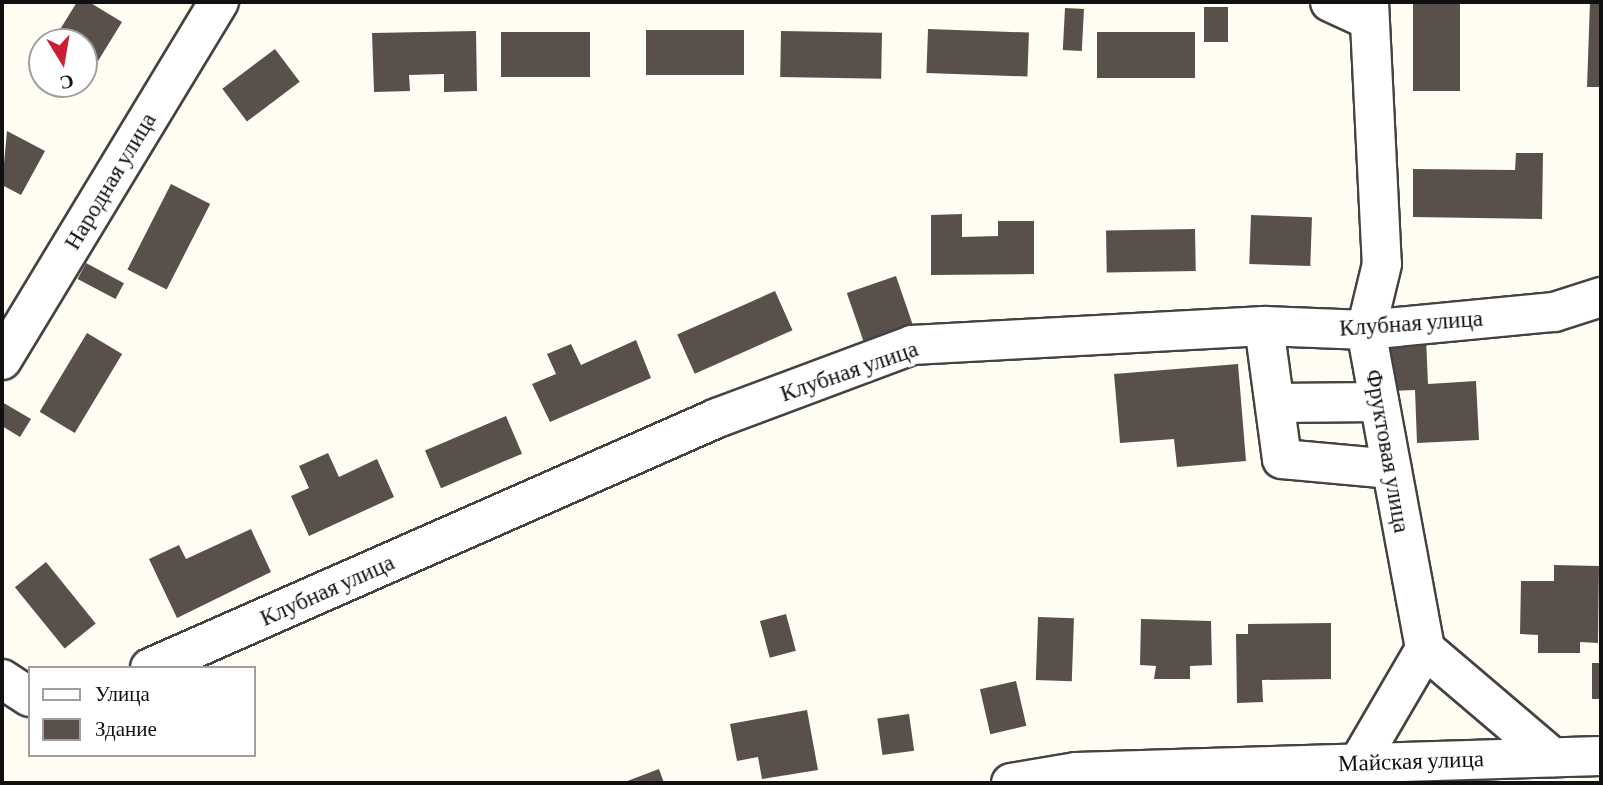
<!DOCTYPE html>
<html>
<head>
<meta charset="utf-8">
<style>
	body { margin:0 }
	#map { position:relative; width:1603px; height:785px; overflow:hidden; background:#fffcf2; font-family:"Crimson Pro",serif }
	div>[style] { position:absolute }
	.building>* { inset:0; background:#59504b; transform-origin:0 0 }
	.roads { filter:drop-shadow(2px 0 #434343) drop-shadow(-2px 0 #434343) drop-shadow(0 2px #434343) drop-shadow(0 -2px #434343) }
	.minor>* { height:38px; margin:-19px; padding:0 19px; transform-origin:19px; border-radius:19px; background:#fff }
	span { translate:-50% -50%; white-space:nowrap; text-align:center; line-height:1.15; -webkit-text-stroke:7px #fff; paint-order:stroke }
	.street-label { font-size:23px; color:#101010 }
	.frame { position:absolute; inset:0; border:4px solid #101010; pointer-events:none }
	.legend { position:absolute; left:28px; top:666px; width:228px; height:91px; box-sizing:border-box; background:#fff; border:2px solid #9f9f9f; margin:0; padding:9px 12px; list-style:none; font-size:21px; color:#101010 }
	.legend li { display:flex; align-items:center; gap:14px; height:35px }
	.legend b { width:35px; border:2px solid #9f9f9f }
	.north { position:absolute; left:28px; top:28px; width:70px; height:70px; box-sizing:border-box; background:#fff; border:2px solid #9f9f9f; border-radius:50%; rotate:169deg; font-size:19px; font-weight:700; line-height:28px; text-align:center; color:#101010 }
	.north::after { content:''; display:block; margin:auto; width:24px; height:32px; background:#ca1e32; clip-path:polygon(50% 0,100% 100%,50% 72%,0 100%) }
</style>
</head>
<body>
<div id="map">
	<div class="building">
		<i style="clip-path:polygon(77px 2px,89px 2px,122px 22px,98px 61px,84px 53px,84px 42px,56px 36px)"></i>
		<i style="left:1413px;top:2px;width:47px;height:89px"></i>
		<i style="clip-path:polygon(1590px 2px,1601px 2px,1601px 87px,1587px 87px)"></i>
		<i style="left:1204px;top:7px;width:24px;height:35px"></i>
		<i style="left:1065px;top:8px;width:19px;height:42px;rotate:3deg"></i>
		<i style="left:928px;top:29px;width:101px;height:44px;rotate:2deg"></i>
		<i style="left:744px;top:30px;width:45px;height:98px;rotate:90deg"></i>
		<i style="clip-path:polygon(476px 31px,477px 91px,444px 92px,444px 74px,409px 75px,410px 91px,374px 92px,372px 33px)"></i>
		<i style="left:781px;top:31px;width:101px;height:46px;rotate:1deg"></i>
		<i style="left:590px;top:32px;width:45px;height:89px;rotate:90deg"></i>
		<i style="left:1097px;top:32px;width:98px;height:46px"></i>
		<i style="left:275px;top:49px;width:41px;height:66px;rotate:53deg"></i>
		<i style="clip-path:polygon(7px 131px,45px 151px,21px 195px,2px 185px)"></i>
		<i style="clip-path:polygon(1516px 153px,1543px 153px,1542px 219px,1413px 217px,1413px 169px,1515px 170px)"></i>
		<i style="left:171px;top:184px;width:44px;height:96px;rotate:27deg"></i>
		<i style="clip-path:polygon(962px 214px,962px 237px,998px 236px,998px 221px,1034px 221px,1034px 274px,931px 275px,931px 215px)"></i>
		<i style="left:1251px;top:215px;width:61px;height:49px;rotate:2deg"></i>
		<i style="left:1195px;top:229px;width:42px;height:89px;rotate:89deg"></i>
		<i style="left:86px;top:263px;width:43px;height:18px;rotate:28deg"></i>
		<i style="left:896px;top:276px;width:52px;height:52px;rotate:71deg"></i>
		<i style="left:775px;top:291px;width:43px;height:107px;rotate:66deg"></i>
		<i style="left:87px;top:333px;width:41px;height:92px;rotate:31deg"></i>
		<i style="clip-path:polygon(1426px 338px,1428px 384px,1476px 381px,1479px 440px,1417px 443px,1415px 390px,1391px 391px,1389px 340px)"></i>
		<i style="clip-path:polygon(636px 340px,651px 378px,550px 422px,532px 384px,556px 374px,547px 354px,571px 344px,581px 365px)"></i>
		<i style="clip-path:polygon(1238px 364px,1246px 461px,1177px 467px,1174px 439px,1120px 443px,1114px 374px)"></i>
		<i style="clip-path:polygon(2px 402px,31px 419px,20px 437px,2px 426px)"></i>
		<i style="left:506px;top:416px;width:41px;height:88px;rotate:67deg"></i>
		<i style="clip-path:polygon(328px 453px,339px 477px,377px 459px,394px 497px,309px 536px,291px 496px,309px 488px,299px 466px)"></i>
		<i style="clip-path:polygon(251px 529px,271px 572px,177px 618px,149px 559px,179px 545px,186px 559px)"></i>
		<i style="left:46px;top:562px;width:79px;height:40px;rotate:51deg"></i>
		<i style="clip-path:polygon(1554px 565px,1599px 566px,1598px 643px,1580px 642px,1580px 653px,1538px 653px,1538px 635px,1520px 634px,1521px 581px,1554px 581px)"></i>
		<i style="left:786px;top:614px;width:38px;height:27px;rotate:75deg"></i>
		<i style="left:1038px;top:617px;width:36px;height:63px;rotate:2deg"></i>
		<i style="clip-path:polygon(1141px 619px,1211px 621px,1212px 665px,1190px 666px,1190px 679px,1154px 679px,1156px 666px,1140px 665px)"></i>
		<i style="clip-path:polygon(1331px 623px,1331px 679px,1262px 680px,1263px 702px,1237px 703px,1236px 634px,1248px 634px,1248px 624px)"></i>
		<i style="left:1592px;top:663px;width:9px;height:36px"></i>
		<i style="left:1016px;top:681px;width:46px;height:37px;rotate:77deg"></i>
		<i style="clip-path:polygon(807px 710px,818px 770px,762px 779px,758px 757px,737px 761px,730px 724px)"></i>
		<i style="left:909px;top:714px;width:37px;height:32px;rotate:82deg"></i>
		<i style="clip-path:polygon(659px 769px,664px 783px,622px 783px)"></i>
	</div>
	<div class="roads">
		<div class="minor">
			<i style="left:1330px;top:2px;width:43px;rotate:24.8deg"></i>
			<i style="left:1369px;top:2px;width:262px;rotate:87.2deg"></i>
			<i style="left:1382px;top:264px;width:68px;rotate:103.6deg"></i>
			<i style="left:1366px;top:330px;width:324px;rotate:79.5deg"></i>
			<i style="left:1425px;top:649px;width:167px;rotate:40.4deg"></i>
			<i style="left:1264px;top:326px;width:134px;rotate:82.3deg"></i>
			<i style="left:1282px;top:459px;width:110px;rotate:5.2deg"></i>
			<i style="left:2px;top:360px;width:419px;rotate:-58.8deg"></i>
			<i style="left:1275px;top:403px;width:104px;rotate:-0.6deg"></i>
			<i style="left:150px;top:668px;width:620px;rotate:-23.79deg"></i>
			<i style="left:717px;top:418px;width:208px;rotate:-20.5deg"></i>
			<i style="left:912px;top:345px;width:353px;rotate:-3.1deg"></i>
			<i style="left:1264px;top:326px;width:102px;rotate:2.2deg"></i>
			<i style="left:1366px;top:330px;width:189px;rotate:-5.5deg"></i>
			<i style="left:1554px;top:312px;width:49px;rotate:-17.7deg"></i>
			<i style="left:2px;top:679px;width:33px;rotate:33deg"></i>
			<i style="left:1359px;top:762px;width:131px;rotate:-59.7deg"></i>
			<i style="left:1011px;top:783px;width:66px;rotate:-9.6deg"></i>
			<i style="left:1076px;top:772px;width:525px;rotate:-1.75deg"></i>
		</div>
	</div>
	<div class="street-label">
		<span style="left:110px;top:181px;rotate:-59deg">Народная улица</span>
		<span style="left:1411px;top:323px;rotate:-4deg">Клубная улица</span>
		<span style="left:849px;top:371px;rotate:-19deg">Клубная улица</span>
		<span style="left:1388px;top:451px;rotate:80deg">Фруктовая улица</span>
		<span style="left:327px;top:590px;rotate:-24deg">Клубная улица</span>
		<span style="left:1411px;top:761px;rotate:-2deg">Майская улица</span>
	</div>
	<div class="frame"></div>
	<ul class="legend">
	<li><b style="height:9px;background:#fff"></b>Улица</li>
	<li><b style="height:19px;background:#59504b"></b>Здание</li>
	</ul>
	<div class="north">С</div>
</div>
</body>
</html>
